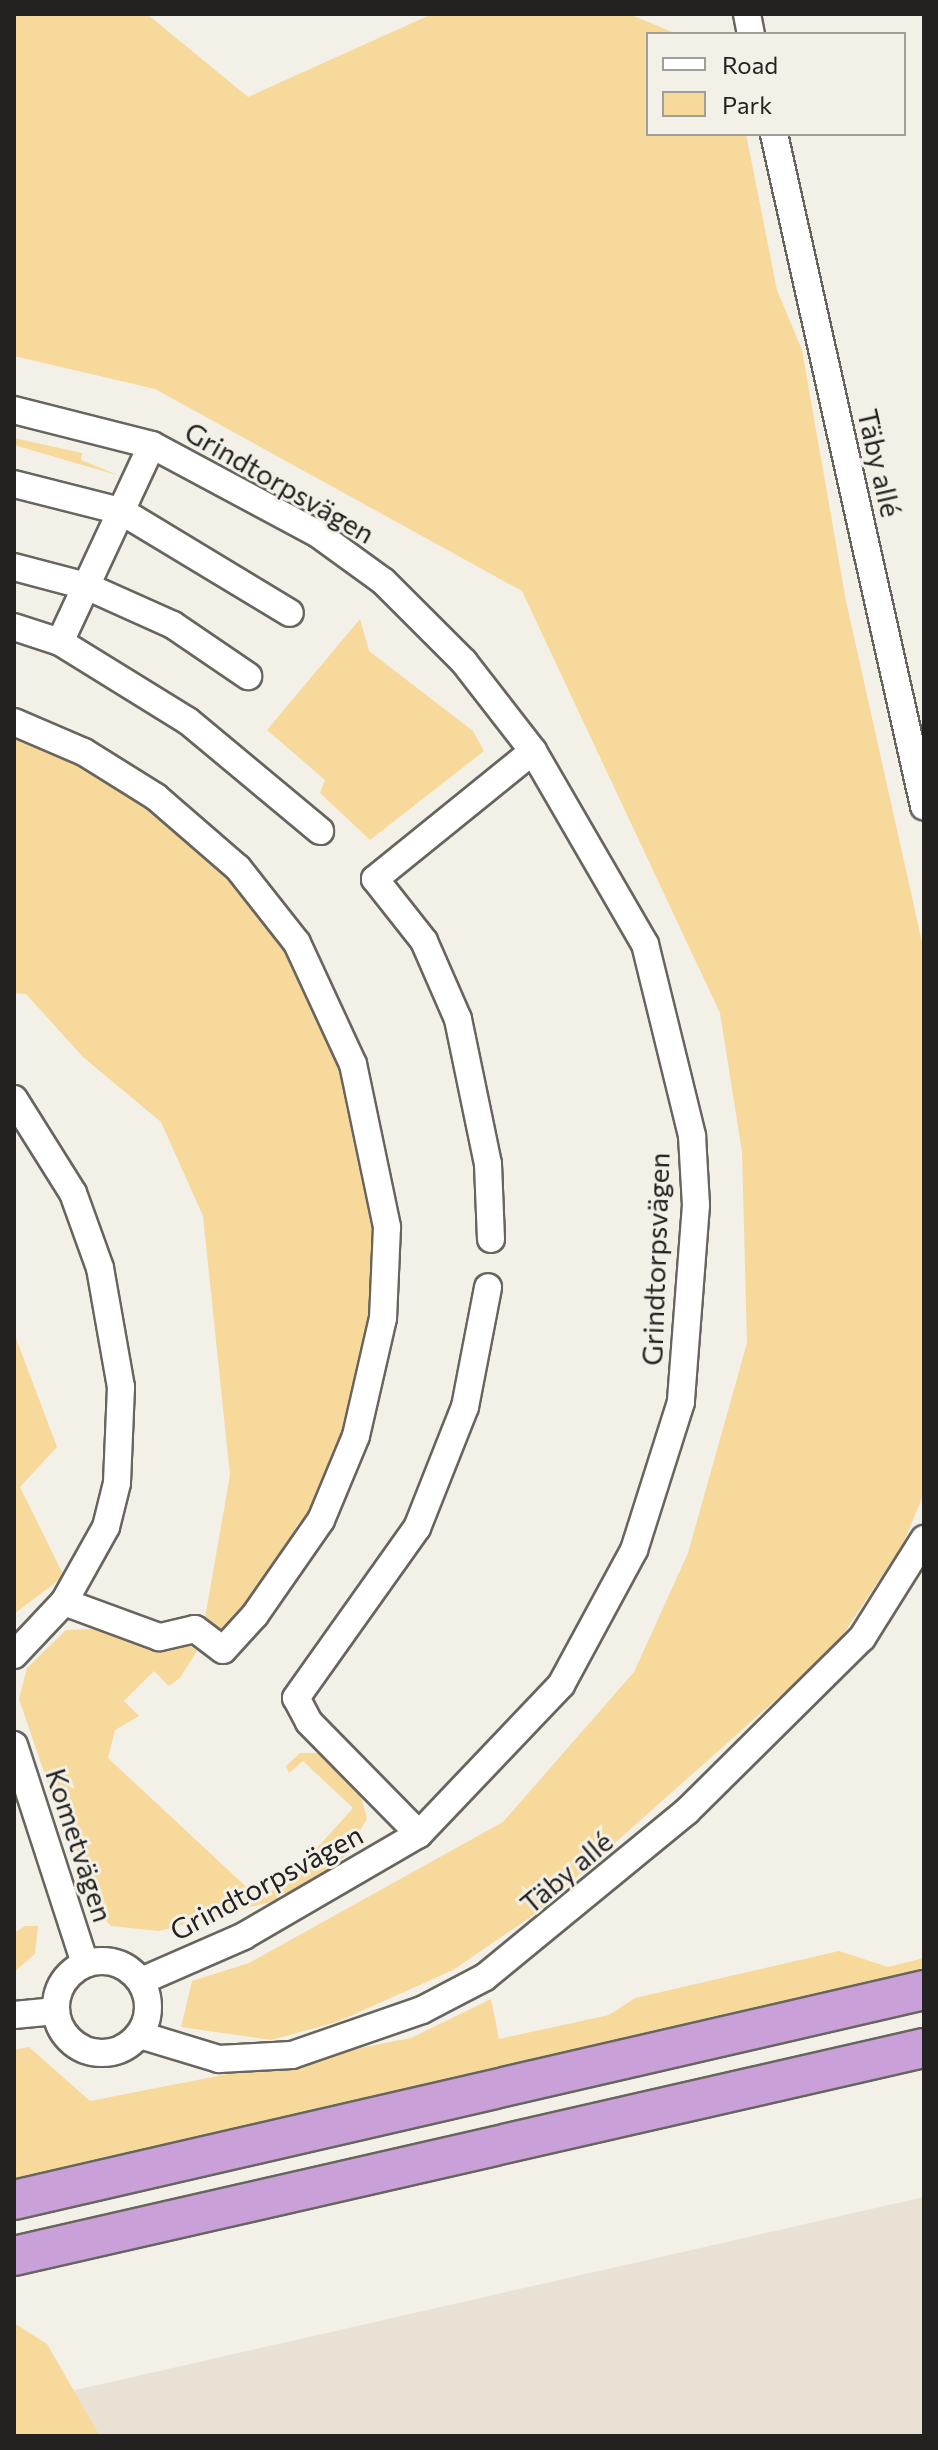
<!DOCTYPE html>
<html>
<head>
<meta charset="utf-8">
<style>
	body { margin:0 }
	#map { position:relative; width:938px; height:2450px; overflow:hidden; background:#f3f0e8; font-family:Commissioner,sans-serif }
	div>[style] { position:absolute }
	.built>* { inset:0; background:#e9e2d4 }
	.green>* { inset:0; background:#f7d99b }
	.roads { filter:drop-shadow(2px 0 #68655f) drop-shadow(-2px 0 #68655f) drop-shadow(0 2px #68655f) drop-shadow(0 -2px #68655f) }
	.minor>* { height:26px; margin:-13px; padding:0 13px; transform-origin:13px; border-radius:13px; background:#fff }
	.minor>.ring { margin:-13px; padding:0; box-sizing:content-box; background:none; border:26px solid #fff; border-radius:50% }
	.highway>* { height:38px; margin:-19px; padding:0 19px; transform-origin:19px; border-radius:19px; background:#c9a0d8 }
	span { translate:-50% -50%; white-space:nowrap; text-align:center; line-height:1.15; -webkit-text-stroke:6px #f3f0e8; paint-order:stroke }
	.street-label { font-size:28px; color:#232220 }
	.frame { position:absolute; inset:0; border:16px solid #232220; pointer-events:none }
	.legend { position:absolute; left:646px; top:32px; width:260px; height:104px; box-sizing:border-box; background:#f3f0e8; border:2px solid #a09e98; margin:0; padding:10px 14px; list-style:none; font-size:24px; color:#232220 }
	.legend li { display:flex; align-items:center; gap:16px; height:40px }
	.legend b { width:40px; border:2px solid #a09e98 }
</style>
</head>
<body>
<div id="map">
	<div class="built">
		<i style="clip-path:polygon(924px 2197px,924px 2436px,100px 2436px,71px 2391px)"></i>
	</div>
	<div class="green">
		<i style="clip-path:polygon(14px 14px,147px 14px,248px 97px,432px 14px,629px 14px,677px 34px,648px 34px,648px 134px,746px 134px,777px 290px,802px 350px,846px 601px,924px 951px,924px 1493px,903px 1544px,834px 1648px,535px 1914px,453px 1970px,337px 2022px,271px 2040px,181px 2027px,192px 1981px,249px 1963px,503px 1822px,634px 1672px,688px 1553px,747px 1343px,742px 1152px,720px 1013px,522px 591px,155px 389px,14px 356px)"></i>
		<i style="clip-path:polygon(14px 438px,82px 453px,81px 460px,120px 476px,14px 445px)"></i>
		<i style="clip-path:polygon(360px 619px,369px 651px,473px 731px,484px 751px,370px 840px,320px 793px,325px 780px,267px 730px)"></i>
		<i style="clip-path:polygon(14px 731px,116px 779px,239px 875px,304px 964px,361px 1089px,381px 1215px,370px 1348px,320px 1510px,298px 1523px,269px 1579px,227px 1631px,212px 1635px,204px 1624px,230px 1475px,203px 1216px,161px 1122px,83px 1057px,26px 994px,14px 993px)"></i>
		<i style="clip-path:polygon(14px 1333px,57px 1447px,20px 1487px,64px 1576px,14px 1614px)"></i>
		<i style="clip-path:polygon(165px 1626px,197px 1651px,180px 1678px,169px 1686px,154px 1671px,124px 1701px,139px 1716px,115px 1730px,108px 1758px,255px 1895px,281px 1888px,353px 1808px,303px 1761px,289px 1773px,286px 1766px,300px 1753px,322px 1753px,360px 1792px,367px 1819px,343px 1858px,290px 1897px,159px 1931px,111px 1926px,89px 1903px,19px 1699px,27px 1668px,66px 1630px)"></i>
		<i style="clip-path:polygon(25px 1926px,38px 1926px,35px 1954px,14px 1972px,14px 1933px)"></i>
		<i style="clip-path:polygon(839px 1951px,888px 1967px,924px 1958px,924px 1975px,14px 2179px,14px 2050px,29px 2047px,90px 2101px,411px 2038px,491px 1999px,499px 2039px,609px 2015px,635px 1998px)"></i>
		<i style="clip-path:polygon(14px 2323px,47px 2344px,100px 2436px,14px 2436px)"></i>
	</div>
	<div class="roads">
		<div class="minor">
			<i style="left:747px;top:14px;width:20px;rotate:79deg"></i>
			<i style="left:774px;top:134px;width:689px;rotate:77.42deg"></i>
			<i style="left:14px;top:410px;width:142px;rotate:14.2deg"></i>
			<i style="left:152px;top:445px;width:188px;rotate:28.2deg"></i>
			<i style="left:318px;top:534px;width:80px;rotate:35.9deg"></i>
			<i style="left:383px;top:581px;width:115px;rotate:45deg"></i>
			<i style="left:464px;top:662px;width:113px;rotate:52.2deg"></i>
			<i style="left:533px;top:751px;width:223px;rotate:59.9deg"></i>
			<i style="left:645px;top:944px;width:198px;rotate:76.2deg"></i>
			<i style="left:692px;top:1136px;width:69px;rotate:86.7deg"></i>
			<i style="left:696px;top:1205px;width:198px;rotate:94.4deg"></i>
			<i style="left:681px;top:1402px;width:155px;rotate:107.6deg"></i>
			<i style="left:634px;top:1550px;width:153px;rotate:118.4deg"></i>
			<i style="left:561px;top:1685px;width:206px;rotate:133.6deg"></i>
			<i style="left:419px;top:1834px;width:203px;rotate:149.8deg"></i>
			<i style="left:244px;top:1936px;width:112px;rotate:156.4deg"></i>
			<i style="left:14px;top:484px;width:110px;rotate:14.2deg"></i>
			<i style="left:121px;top:511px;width:197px;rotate:31.1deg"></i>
			<i style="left:14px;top:567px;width:74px;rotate:14.8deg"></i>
			<i style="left:86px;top:586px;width:95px;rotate:24.1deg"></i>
			<i style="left:173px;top:625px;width:91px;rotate:34.2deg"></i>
			<i style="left:14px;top:627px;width:48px;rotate:18.1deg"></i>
			<i style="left:60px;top:642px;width:217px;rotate:-65deg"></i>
			<i style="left:60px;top:642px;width:150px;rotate:31.7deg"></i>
			<i style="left:188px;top:721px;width:172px;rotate:39.8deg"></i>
			<i style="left:14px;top:722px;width:76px;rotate:23.2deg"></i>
			<i style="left:84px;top:752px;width:85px;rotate:32deg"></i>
			<i style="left:156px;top:797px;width:108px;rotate:40.9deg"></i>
			<i style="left:238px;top:868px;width:95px;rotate:51.8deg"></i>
			<i style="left:297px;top:943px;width:133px;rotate:65.2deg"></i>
			<i style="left:353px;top:1064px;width:167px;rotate:78.2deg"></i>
			<i style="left:387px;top:1227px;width:91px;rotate:92.5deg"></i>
			<i style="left:383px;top:1318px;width:121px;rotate:102.9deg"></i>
			<i style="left:356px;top:1436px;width:91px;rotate:112.6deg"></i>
			<i style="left:321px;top:1520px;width:116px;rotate:124.8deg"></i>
			<i style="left:255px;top:1615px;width:47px;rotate:132.4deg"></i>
			<i style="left:223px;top:1650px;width:35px;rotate:-143deg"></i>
			<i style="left:195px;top:1629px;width:37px;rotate:167deg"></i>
			<i style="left:159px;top:1637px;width:101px;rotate:-159.8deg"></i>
			<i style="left:14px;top:1099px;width:111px;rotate:57.9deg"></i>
			<i style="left:73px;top:1193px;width:80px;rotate:70.2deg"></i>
			<i style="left:100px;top:1268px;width:121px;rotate:80deg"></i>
			<i style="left:121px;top:1387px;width:96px;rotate:92.4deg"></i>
			<i style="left:117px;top:1483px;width:45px;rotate:104deg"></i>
			<i style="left:106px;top:1527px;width:86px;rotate:119.2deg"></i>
			<i style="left:64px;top:1602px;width:73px;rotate:133.3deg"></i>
			<i style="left:491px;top:1239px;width:75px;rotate:-92.3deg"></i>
			<i style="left:488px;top:1164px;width:148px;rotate:-101.7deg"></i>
			<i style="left:458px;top:1019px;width:85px;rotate:-113.6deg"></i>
			<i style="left:424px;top:941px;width:79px;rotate:-128.3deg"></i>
			<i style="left:375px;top:879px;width:203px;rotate:-39deg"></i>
			<i style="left:14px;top:1745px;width:230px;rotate:72deg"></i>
			<i style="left:419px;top:1834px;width:157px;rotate:-134.5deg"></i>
			<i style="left:309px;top:1722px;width:27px;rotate:-118deg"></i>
			<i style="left:296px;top:1698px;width:209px;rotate:-54.6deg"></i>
			<i style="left:417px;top:1528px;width:130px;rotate:-68.4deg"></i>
			<i style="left:465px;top:1407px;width:122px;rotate:-79.1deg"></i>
			<i class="ring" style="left:56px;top:1961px;width:66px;height:66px"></i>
			<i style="left:14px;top:2015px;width:42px;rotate:-5.4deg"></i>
			<i style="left:140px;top:2035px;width:83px;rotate:16.9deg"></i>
			<i style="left:219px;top:2059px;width:73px;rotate:-3.1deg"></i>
			<i style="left:292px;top:2055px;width:138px;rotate:-19.1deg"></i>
			<i style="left:422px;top:2010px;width:71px;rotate:-27.6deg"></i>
			<i style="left:485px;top:1977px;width:261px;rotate:-39.4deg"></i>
			<i style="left:687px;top:1811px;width:246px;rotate:-44.7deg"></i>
			<i style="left:862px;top:1638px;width:117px;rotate:-57.9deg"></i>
		</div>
		<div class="highway">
			<i style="left:14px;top:2200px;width:934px;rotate:-12.99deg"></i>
			<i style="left:14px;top:2256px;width:933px;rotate:-12.88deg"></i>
		</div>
	</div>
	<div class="street-label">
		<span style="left:880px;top:463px;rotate:77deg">Täby allé</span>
		<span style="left:280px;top:482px;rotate:30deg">Grindtorpsvägen</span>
		<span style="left:655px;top:1259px;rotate:-88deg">Grindtorpsvägen</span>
		<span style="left:80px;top:1845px;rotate:72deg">Kometvägen</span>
		<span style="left:566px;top:1872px;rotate:-40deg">Täby allé</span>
		<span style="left:266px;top:1882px;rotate:-28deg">Grindtorpsvägen</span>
	</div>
	<div class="frame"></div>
	<ul class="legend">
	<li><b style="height:10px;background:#fff"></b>Road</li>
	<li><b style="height:22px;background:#f7d99b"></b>Park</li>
	</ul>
</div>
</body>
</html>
